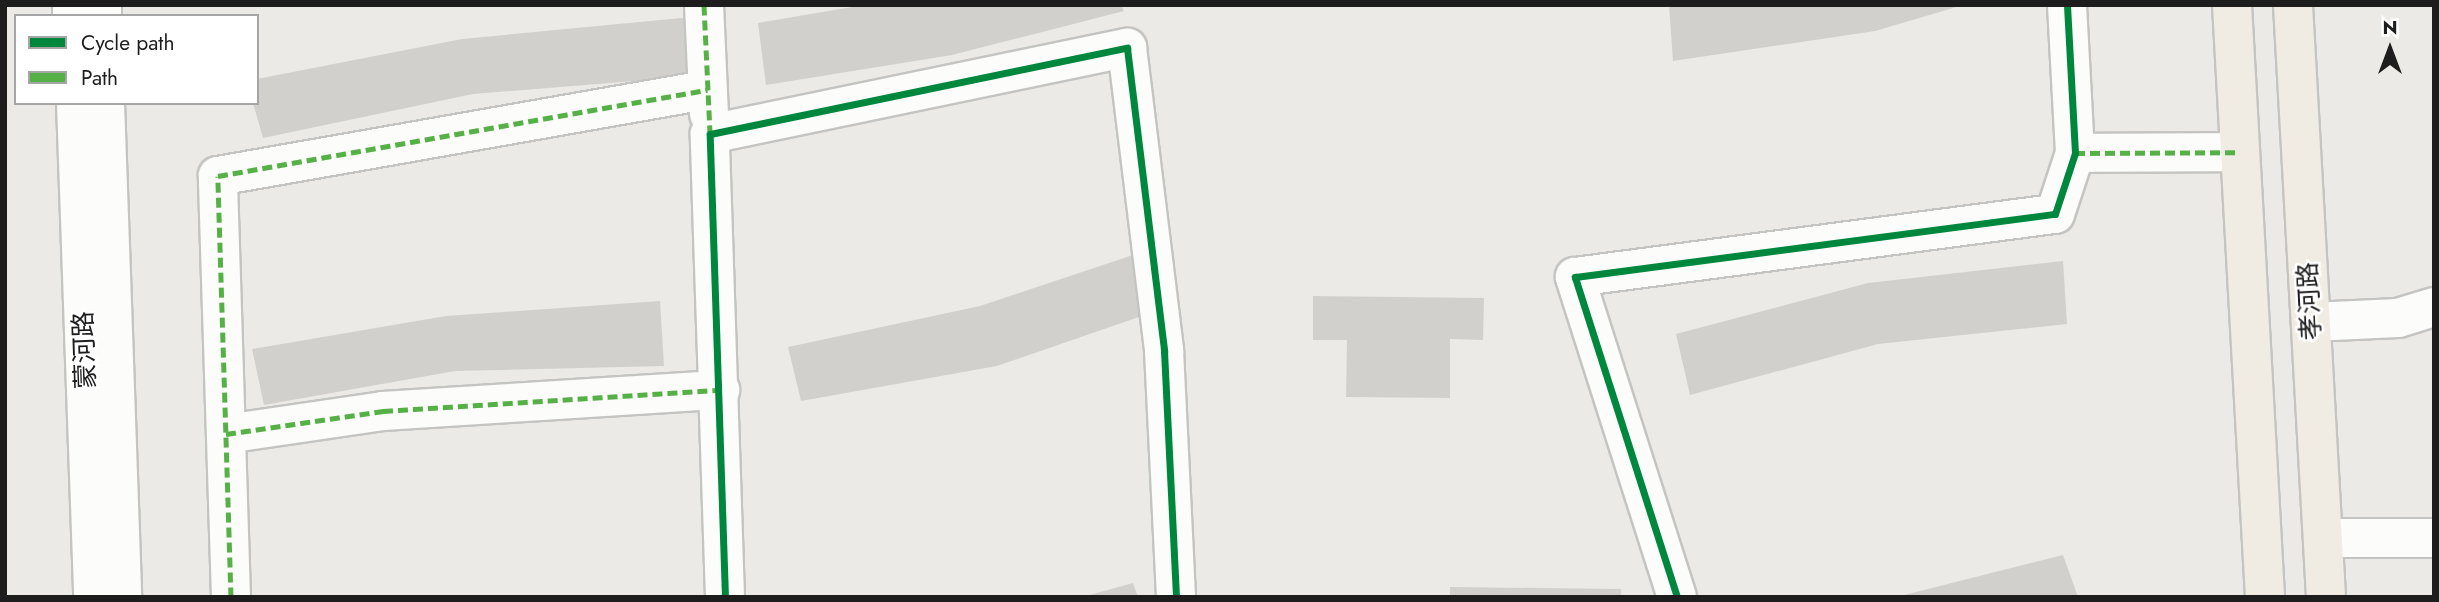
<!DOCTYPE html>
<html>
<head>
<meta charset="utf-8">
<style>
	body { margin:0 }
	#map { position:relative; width:2439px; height:602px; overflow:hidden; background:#ebeae6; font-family:Jost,"Noto Sans SC",sans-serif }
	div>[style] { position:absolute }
	.building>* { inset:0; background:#d2d0cd }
	.roads { filter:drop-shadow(2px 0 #c4c4c2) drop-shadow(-2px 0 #c4c4c2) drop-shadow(0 2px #c4c4c2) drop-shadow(0 -2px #c4c4c2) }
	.minor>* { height:38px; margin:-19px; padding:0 19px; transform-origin:19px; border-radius:19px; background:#fcfcfb }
	.major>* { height:38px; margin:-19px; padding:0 19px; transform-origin:19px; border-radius:19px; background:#f0ece3 }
	.quiet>* { height:5px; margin-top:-2.5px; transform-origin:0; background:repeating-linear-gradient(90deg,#55b145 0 10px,transparent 0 15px) }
	.cycleway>* { height:7px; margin:-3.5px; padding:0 3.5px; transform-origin:3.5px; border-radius:3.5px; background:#00873e }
	span { translate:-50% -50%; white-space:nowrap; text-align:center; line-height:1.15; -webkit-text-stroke:5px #fff; paint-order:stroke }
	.street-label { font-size:26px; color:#1d1d1d }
	.frame { position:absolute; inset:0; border:7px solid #1d1d1d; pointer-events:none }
	.legend { position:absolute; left:14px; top:14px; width:245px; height:91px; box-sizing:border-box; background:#fff; border:2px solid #a5a5a5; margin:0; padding:9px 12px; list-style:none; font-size:21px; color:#1d1d1d }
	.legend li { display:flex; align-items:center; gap:14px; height:35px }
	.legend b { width:35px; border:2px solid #a5a5a5 }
	.north { position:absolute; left:2355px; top:14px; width:70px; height:70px; -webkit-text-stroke:5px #fff; paint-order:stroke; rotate:0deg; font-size:19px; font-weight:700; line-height:28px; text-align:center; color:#1d1d1d }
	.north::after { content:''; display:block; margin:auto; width:24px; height:32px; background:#1d1d1d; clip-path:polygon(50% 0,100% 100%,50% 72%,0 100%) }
</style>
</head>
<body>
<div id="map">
	<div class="building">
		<i style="clip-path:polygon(864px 5px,1121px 5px,1124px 11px,952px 55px,766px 85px,758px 23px)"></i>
		<i style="clip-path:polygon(1669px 5px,1960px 5px,1960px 6px,1875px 31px,1673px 61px)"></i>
		<i style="clip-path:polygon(692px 17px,696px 76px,473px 94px,263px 138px,253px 103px,257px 103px,257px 79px,462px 39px)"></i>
		<i style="clip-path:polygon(1142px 252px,1162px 309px,997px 366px,801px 401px,788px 347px,980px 306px)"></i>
		<i style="clip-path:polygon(2063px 261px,2067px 324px,1878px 344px,1690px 395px,1676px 334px,1868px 283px)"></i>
		<i style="clip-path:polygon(1313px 296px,1484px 298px,1483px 340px,1450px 339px,1450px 398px,1346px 397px,1347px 340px,1313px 340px)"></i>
		<i style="clip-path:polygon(660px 301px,664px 366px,455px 371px,264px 405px,252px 349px,446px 316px)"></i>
		<i style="clip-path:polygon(2063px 555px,2078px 597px,1904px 597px,1904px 595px)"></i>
		<i style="clip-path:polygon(1133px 583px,1138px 597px,1086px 597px,1086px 596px)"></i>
		<i style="clip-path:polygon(1450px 587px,1621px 589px,1621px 597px,1450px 597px)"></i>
	</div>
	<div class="roads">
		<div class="minor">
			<i style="left:72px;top:5px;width:11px;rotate:90deg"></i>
			<i style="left:102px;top:5px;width:11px;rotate:90deg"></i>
			<i style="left:704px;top:5px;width:109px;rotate:87.4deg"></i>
			<i style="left:76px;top:103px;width:494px;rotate:88deg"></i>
			<i style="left:105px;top:103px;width:494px;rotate:88deg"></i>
			<i style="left:2075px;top:153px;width:165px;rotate:-0.3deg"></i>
			<i style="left:2311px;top:322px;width:87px;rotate:-2.6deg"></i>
			<i style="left:2398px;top:318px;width:38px;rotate:-17deg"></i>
			<i style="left:226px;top:434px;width:159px;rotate:-8.3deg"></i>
			<i style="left:383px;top:411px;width:338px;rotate:-3.6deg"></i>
			<i style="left:2323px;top:538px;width:111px"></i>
			<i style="left:231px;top:597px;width:421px;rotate:-91.8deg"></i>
			<i style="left:218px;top:176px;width:497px;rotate:-10deg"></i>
			<i style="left:725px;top:597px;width:463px;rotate:-91.9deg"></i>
			<i style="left:710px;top:134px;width:426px;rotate:-11.7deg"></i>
			<i style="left:1127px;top:48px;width:305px;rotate:83deg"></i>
			<i style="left:1164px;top:351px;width:246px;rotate:87.2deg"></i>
			<i style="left:1677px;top:597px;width:336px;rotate:-107.7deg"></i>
			<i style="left:1575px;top:277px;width:484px;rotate:-7.5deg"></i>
			<i style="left:2055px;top:214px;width:64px;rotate:-71.8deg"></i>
			<i style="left:2075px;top:153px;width:148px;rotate:-93.1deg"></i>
		</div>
		<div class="major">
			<i style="left:2232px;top:5px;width:593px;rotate:86.81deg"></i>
			<i style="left:2293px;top:5px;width:593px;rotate:86.81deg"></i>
		</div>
	</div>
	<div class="quiet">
		<i style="left:704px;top:5px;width:129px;rotate:87.3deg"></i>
		<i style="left:2075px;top:153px;width:165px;rotate:-0.3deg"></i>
		<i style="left:226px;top:434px;width:159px;rotate:-8.3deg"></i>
		<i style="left:383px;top:411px;width:338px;rotate:-3.6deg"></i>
		<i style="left:231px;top:597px;width:421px;rotate:-91.8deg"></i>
		<i style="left:218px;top:176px;width:497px;rotate:-10deg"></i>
	</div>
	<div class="cycleway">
		<i style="left:725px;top:597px;width:463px;rotate:-91.9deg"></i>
		<i style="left:710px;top:134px;width:426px;rotate:-11.7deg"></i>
		<i style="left:1127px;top:48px;width:305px;rotate:83deg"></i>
		<i style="left:1164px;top:351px;width:246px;rotate:87.2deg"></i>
		<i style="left:1677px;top:597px;width:336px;rotate:-107.7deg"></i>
		<i style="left:1575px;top:277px;width:484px;rotate:-7.5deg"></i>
		<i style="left:2055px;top:214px;width:64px;rotate:-71.8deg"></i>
		<i style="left:2075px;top:153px;width:148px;rotate:-93.1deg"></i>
	</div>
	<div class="street-label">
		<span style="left:2310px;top:301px;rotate:-93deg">孝河路</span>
		<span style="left:85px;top:350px;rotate:-92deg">蒙河路</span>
	</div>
	<div class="frame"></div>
	<ul class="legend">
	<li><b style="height:9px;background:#00873e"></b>Cycle path</li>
	<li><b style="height:9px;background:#55b145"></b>Path</li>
	</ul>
	<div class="north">N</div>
</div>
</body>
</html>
